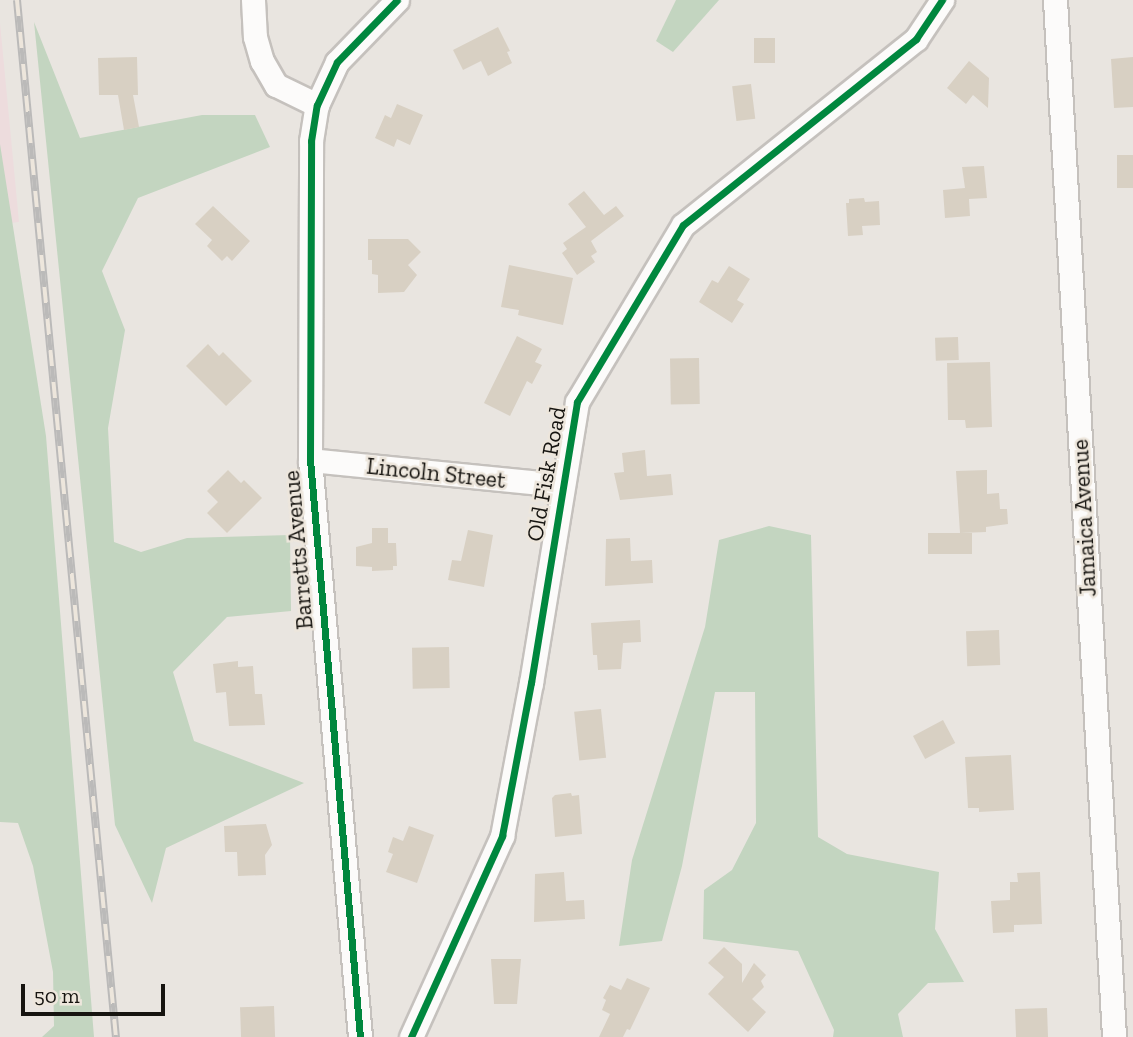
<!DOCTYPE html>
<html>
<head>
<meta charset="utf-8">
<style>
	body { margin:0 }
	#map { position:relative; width:1133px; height:1037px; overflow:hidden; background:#e9e5e0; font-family:"Zilla Slab",serif }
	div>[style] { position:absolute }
	.commercial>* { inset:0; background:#eddcdd }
	.green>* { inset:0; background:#c3d5c0 }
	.building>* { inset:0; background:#d8d0c3; transform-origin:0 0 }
	.roads { filter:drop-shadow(2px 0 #c5c1bd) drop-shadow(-2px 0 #c5c1bd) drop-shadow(0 2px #c5c1bd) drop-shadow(0 -2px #c5c1bd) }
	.minor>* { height:23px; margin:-11.5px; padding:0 11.5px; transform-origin:11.5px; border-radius:11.5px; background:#fcfbfa }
	.rail>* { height:8px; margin-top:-4px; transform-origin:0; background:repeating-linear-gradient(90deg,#ede6dc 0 16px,#bbbab9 0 32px); box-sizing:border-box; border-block:2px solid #bbbab9 }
	.cycleway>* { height:7px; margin:-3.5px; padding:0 3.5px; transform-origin:3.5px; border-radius:3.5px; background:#00873e }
	span { translate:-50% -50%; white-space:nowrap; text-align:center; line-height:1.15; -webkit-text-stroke:5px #ede6dc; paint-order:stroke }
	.street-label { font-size:23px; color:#161410 }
	.scale { position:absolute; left:21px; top:984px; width:144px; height:32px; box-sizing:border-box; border:4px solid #161410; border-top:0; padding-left:9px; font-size:21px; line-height:24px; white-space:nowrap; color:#161410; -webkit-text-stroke:5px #ede6dc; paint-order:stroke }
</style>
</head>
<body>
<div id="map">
	<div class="commercial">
		<i style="clip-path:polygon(0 23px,19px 222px,0 224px)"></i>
	</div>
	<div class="green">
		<i style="clip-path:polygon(676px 0,719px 0,673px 52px,656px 41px)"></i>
		<i style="clip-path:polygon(34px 22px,80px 138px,202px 115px,255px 115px,270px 147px,138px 198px,102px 271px,125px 330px,108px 428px,114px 542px,141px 552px,187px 538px,290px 535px,291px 611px,227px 617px,173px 672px,194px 741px,304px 783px,166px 848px,152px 903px,115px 825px)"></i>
		<i style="clip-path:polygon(0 144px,46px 436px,94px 1037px,42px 1037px,54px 1026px,53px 972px,33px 866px,18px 823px,0 822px)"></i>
		<i style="clip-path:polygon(769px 526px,811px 535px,818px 837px,847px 854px,939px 872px,935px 929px,964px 982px,928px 983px,898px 1014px,903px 1037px,833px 1037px,834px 1030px,798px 951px,703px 939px,704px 890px,732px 870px,756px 823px,755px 692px,715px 692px,682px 866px,662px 941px,619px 946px,632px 860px,705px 627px,719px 540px)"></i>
	</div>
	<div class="building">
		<i style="clip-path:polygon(498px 27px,510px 51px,507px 52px,512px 63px,488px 76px,481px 61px,463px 70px,453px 50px)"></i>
		<i style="left:754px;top:38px;width:21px;height:25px"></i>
		<i style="clip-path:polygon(137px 57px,138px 95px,133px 95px,139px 127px,124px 130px,118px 95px,99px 95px,98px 58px)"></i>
		<i style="clip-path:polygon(1133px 57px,1133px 107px,1114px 108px,1111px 59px)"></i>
		<i style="clip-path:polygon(969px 61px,989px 78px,988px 108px,973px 95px,966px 104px,947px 88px)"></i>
		<i style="left:751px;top:84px;width:35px;height:19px;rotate:83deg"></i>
		<i style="clip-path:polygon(397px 104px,423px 115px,410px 145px,397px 139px,394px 147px,375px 138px,385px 115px,391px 118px)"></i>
		<i style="left:1133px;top:155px;width:33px;height:16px;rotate:90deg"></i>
		<i style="clip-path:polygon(984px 166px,987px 198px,969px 199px,970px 216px,945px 218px,943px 190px,965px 188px,962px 167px)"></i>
		<i style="clip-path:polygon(584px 191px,604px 215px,616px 206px,624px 216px,591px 241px,597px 252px,591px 256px,595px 262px,577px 275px,562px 253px,567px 249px,563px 243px,586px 227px,568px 204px)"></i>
		<i style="clip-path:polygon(864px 198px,865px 202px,879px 201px,880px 225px,862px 226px,863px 235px,848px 236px,846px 203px,849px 203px,849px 199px)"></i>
		<i style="clip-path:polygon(213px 206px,250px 241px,232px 261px,227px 256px,222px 261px,207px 246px,212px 240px,195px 224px)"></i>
		<i style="clip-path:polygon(368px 239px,408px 239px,421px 252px,408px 265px,417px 275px,404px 292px,378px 293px,378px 275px,372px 274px,372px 260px,368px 260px)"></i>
		<i style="clip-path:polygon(509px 265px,573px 278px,563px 325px,518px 315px,519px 310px,501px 307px)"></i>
		<i style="clip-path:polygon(729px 266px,750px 279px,737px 300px,744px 304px,732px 323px,699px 302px,712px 280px,718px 283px)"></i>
		<i style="clip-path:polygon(517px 336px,542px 349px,535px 362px,542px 365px,532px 384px,527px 381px,510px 416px,484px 403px)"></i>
		<i style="left:958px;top:337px;width:23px;height:23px;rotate:88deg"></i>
		<i style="clip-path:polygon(208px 344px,219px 356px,223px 352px,252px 381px,226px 406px,186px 366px)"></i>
		<i style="left:699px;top:358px;width:46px;height:29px;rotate:89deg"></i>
		<i style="clip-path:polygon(990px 362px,992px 427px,966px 428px,965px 420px,948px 420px,947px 363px)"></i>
		<i style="clip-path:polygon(645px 450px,647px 476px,671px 474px,673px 495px,620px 500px,614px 473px,624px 472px,622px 453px)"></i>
		<i style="clip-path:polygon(228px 470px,241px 483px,244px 480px,262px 498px,227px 533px,207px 513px,218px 502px,207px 491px)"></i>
		<i style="clip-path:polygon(987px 470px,987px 494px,999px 493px,1000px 509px,1007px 509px,1008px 524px,986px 527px,986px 532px,960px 533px,956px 471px)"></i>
		<i style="clip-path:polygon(372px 528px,388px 528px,388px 543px,396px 543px,397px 566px,393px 566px,393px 570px,372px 571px,372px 567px,356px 566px,356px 547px,372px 543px)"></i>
		<i style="clip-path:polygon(468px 530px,493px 535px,484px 587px,448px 580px,452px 560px,461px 561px)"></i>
		<i style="left:928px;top:533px;width:44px;height:21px"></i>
		<i style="clip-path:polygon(630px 538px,631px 561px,652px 560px,653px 583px,605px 586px,606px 539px)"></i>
		<i style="clip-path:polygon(640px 620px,641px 642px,623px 643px,621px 669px,598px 670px,597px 655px,593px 655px,591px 623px)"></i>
		<i style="left:999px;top:630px;width:35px;height:33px;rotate:88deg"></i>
		<i style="left:449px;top:647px;width:41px;height:37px;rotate:89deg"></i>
		<i style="clip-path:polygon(238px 661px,238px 667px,253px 666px,255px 694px,262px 694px,265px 725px,229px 726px,226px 692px,216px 693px,213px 664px)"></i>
		<i style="left:601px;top:709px;width:49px;height:27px;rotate:84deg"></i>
		<i style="left:943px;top:720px;width:26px;height:34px;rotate:62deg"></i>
		<i style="clip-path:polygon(1011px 755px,1014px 810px,979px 812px,979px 808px,968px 808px,965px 757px)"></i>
		<i style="clip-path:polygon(571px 793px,572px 796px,579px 795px,582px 834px,555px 837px,552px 798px,555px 795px)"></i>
		<i style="clip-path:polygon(266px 824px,272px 845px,265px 855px,266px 875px,238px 876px,237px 852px,225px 852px,224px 826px)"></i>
		<i style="clip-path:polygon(409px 826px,434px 835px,417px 883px,386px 872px,393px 854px,388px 852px,393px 837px,403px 841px)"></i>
		<i style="clip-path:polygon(564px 872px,566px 901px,584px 900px,585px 919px,534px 922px,535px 874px)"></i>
		<i style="clip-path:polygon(1040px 872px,1042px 924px,1014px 925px,1014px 932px,993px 933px,991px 901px,1010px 900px,1010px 882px,1018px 882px,1017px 873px)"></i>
		<i style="clip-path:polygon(724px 947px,742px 964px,742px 983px,754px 963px,766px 975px,761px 981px,764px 987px,752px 999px,766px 1012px,748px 1032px,708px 994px,724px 977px,708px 963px)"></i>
		<i style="clip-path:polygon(491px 959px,521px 959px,517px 1004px,494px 1004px)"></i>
		<i style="clip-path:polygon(627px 978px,650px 988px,630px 1030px,627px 1029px,623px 1037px,599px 1037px,610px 1014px,602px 1010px,606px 1000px,603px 998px,610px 985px,621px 990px)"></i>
		<i style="left:274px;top:1006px;width:31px;height:34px;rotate:88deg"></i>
		<i style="left:1047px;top:1008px;width:29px;height:32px;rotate:88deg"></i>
	</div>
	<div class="roads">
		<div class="minor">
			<i style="left:253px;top:0;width:37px;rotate:87deg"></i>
			<i style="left:255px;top:37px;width:25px;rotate:74deg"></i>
			<i style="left:262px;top:61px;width:28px;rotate:60deg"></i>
			<i style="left:276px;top:85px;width:46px;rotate:26deg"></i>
			<i style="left:1055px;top:0;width:1039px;rotate:86.74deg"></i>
			<i style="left:310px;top:460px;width:253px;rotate:5.7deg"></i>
			<i style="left:360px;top:1037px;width:579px;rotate:-94.95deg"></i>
			<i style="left:310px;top:460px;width:319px;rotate:-89.8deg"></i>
			<i style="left:311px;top:141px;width:36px;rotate:-81deg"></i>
			<i style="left:317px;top:105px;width:47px;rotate:-65.1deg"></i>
			<i style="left:337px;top:62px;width:86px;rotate:-45.9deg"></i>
			<i style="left:411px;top:1037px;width:221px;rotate:-65.6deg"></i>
			<i style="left:502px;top:836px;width:156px;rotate:-79.3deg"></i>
			<i style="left:531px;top:683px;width:285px;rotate:-80.7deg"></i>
			<i style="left:577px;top:402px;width:206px;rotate:-59.1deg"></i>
			<i style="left:683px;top:225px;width:298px;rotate:-38.6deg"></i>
			<i style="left:916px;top:39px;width:47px;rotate:-56.3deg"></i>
		</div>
	</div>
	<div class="rail">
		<i style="left:17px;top:0;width:1042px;rotate:84.55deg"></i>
	</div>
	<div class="cycleway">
		<i style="left:360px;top:1037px;width:579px;rotate:-94.95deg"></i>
		<i style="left:310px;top:460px;width:319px;rotate:-89.8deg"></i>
		<i style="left:311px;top:141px;width:36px;rotate:-81deg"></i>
		<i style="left:317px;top:105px;width:47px;rotate:-65.1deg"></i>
		<i style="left:337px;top:62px;width:86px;rotate:-45.9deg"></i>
		<i style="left:411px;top:1037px;width:221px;rotate:-65.6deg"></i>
		<i style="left:502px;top:836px;width:156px;rotate:-79.3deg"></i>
		<i style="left:531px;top:683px;width:285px;rotate:-80.7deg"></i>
		<i style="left:577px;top:402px;width:206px;rotate:-59.1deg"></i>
		<i style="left:683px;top:225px;width:298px;rotate:-38.6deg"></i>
		<i style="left:916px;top:39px;width:47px;rotate:-56.3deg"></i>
	</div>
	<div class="street-label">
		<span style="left:436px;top:473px;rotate:6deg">Lincoln Street</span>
		<span style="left:546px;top:474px;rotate:-80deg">Old Fisk Road</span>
		<span style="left:1084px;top:518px;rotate:-93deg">Jamaica Avenue</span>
		<span style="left:298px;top:550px;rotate:-95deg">Barretts Avenue</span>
	</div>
	<div class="scale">50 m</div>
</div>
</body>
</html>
